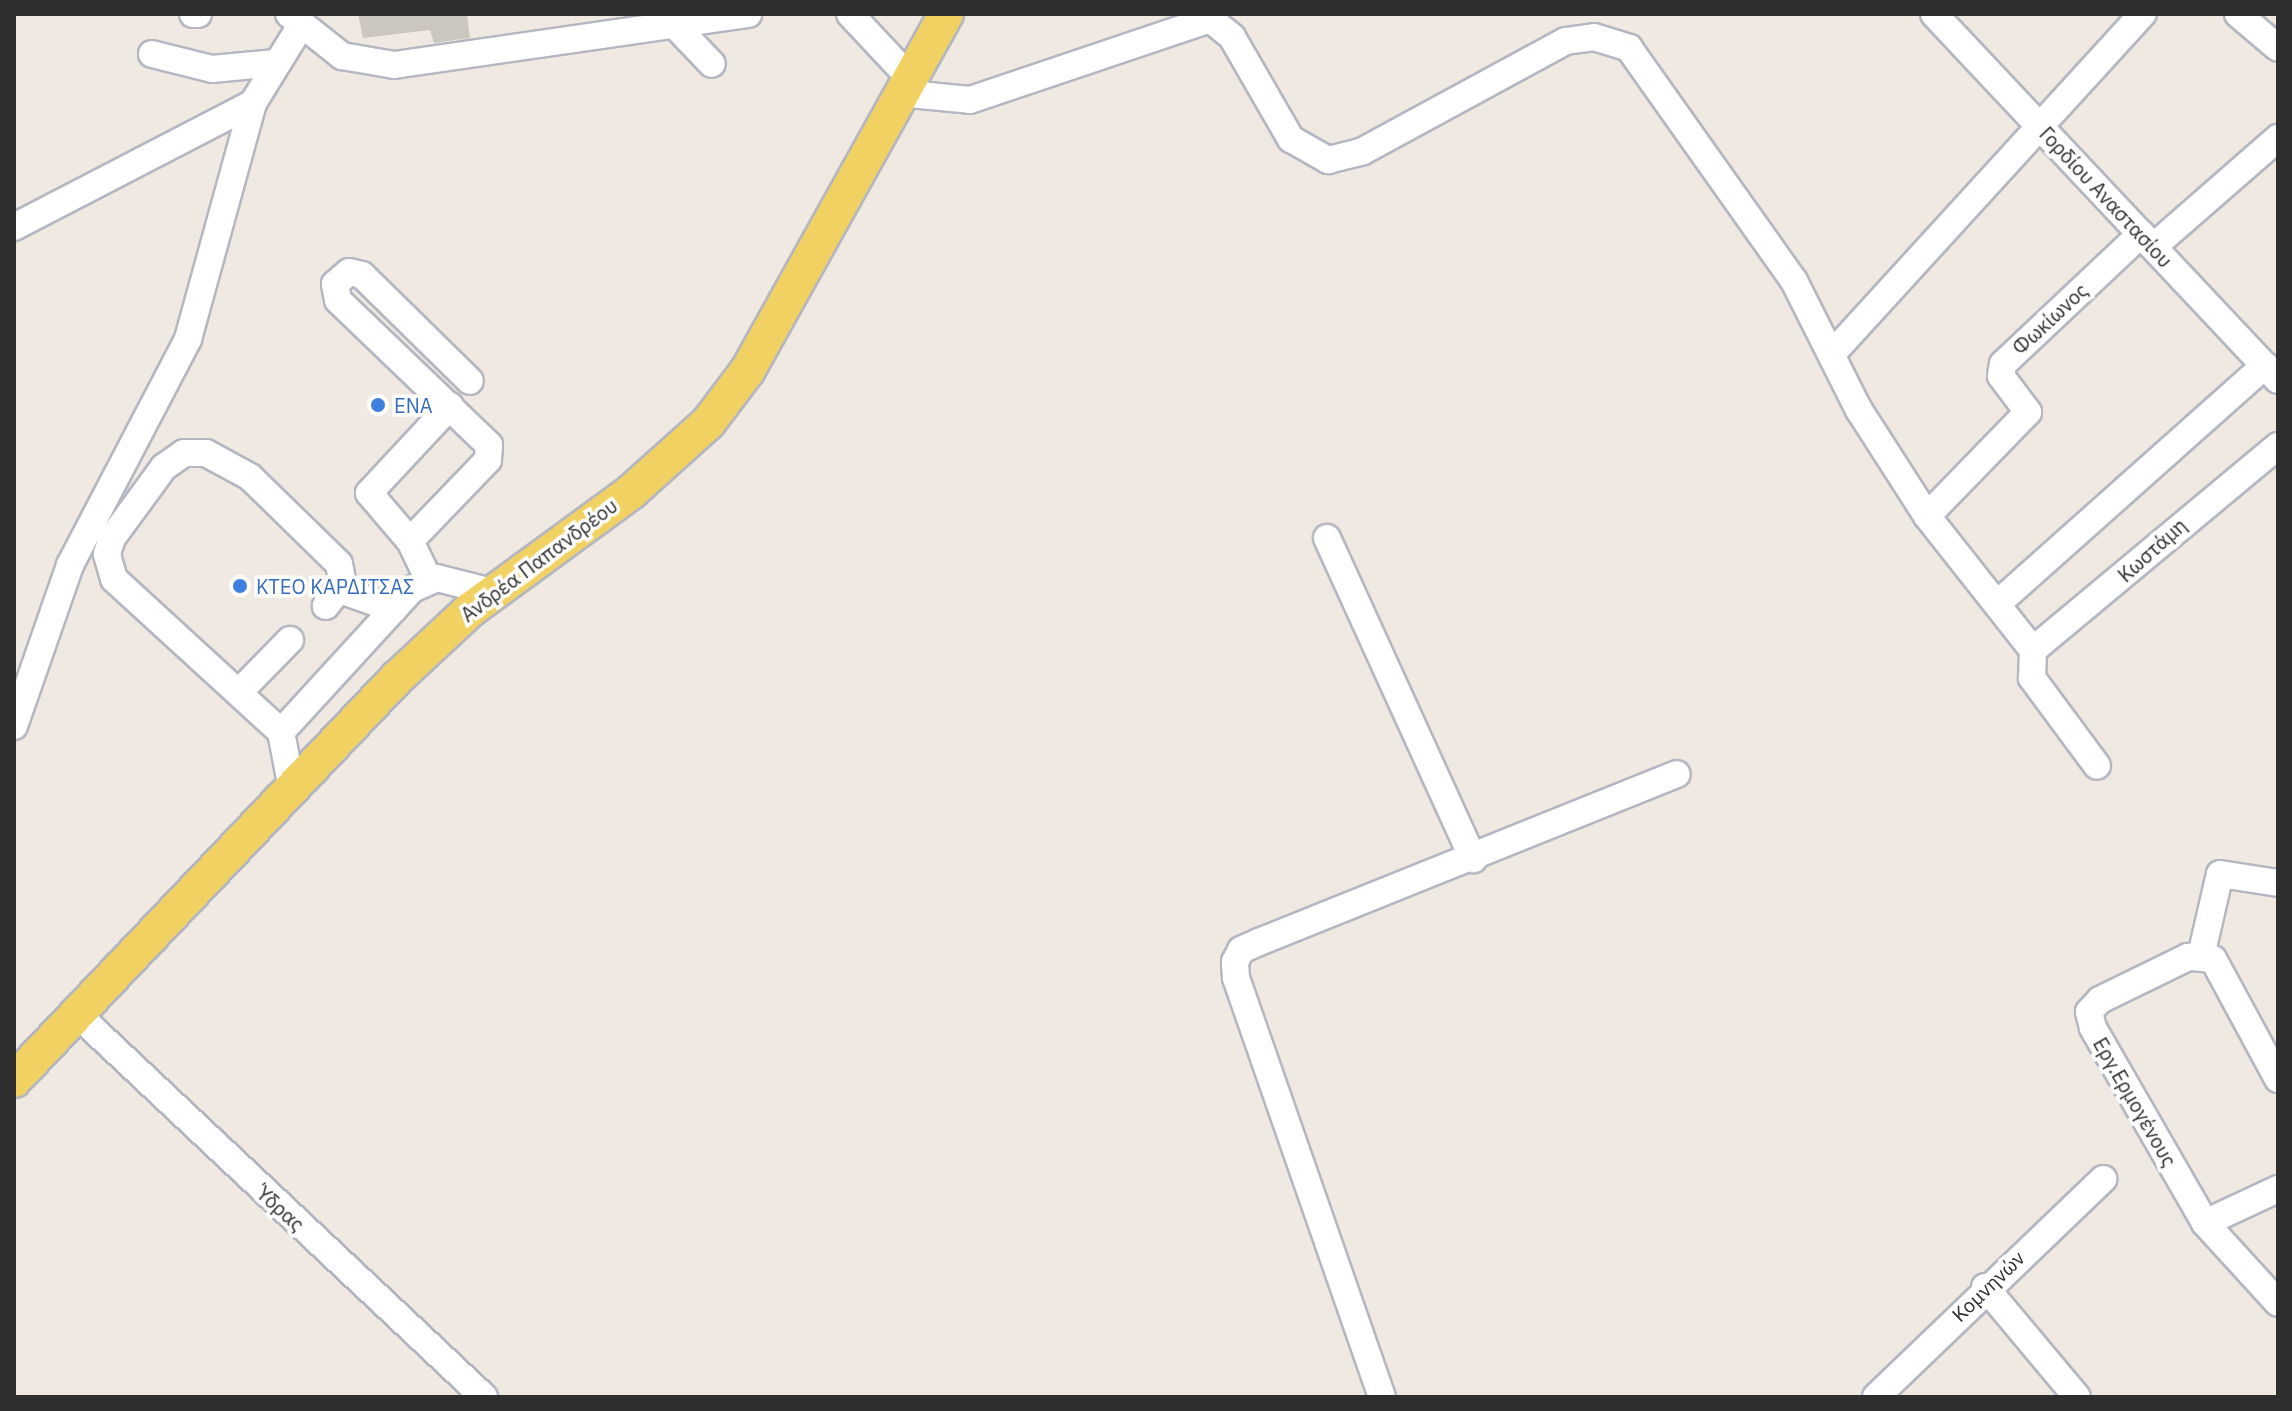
<!DOCTYPE html>
<html>
<head>
<meta charset="utf-8">
<style>
	body { margin:0 }
	#map { position:relative; width:2292px; height:1411px; overflow:hidden; background:#efe9e1; font-family:"IBM Plex Sans",sans-serif }
	div>[style] { position:absolute }
	.building>* { inset:0; background:#cbc7bf }
	.roads { filter:drop-shadow(2px 0 #b4b7c1) drop-shadow(-2px 0 #b4b7c1) drop-shadow(0 2px #b4b7c1) drop-shadow(0 -2px #b4b7c1) }
	.minor>* { height:26px; margin:-13px; padding:0 13px; transform-origin:13px; border-radius:13px; background:#fff }
	.major>* { height:34px; margin:-17px; padding:0 17px; transform-origin:17px; border-radius:17px; background:#f2d163 }
	.dots>* { width:22px; height:22px; translate:-50% -50%; box-sizing:border-box; border:4px solid #fff; border-radius:50% }
	span { translate:-50% -50%; white-space:nowrap; text-align:center; line-height:1.15; -webkit-text-stroke:7px #fff; paint-order:stroke }
	.street-label { font-size:20px; color:#2e2e2e }
	.shop-label { font-size:20px; color:#366cbe }
	.left { translate:0 -50%; text-align:left }
	.frame { position:absolute; inset:0; border:16px solid #2e2e2e; pointer-events:none }
</style>
</head>
<body>
<div id="map">
	<div class="building">
		<i style="clip-path:polygon(358px 14px,467px 14px,470px 38px,434px 43px,430px 30px,363px 38px)"></i>
	</div>
	<div class="roads">
		<div class="minor">
			<i style="left:193px;top:14px;width:5px"></i>
			<i style="left:289px;top:14px;width:68px;rotate:38.4deg"></i>
			<i style="left:342px;top:56px;width:53px;rotate:9.8deg"></i>
			<i style="left:394px;top:65px;width:358px;rotate:-8.2deg"></i>
			<i style="left:850px;top:14px;width:83px;rotate:46.9deg"></i>
			<i style="left:1934px;top:14px;width:502px;rotate:46.77deg"></i>
			<i style="left:2238px;top:14px;width:52px;rotate:40.4deg"></i>
			<i style="left:666px;top:16px;width:66px;rotate:46.2deg"></i>
			<i style="left:152px;top:54px;width:62px;rotate:14deg"></i>
			<i style="left:212px;top:69px;width:64px;rotate:-5.4deg"></i>
			<i style="left:899px;top:93px;width:71px;rotate:5.6deg"></i>
			<i style="left:970px;top:100px;width:253px;rotate:-18.6deg"></i>
			<i style="left:1210px;top:19px;width:28px;rotate:39deg"></i>
			<i style="left:1232px;top:37px;width:118px;rotate:60deg"></i>
			<i style="left:1291px;top:139px;width:43px;rotate:29.6deg"></i>
			<i style="left:1328px;top:160px;width:36px;rotate:-14deg"></i>
			<i style="left:1363px;top:151px;width:231px;rotate:-28.5deg"></i>
			<i style="left:1566px;top:41px;width:28px;rotate:-8deg"></i>
			<i style="left:1594px;top:37px;width:37px;rotate:17deg"></i>
			<i style="left:1629px;top:48px;width:286px;rotate:54.7deg"></i>
			<i style="left:1794px;top:281px;width:144px;rotate:63.3deg"></i>
			<i style="left:1859px;top:410px;width:126px;rotate:57.3deg"></i>
			<i style="left:1927px;top:516px;width:171px;rotate:51.7deg"></i>
			<i style="left:2033px;top:650px;width:319px;rotate:-39.8deg"></i>
			<i style="left:14px;top:227px;width:269px;rotate:-27.4deg"></i>
			<i style="left:2153px;top:247px;width:166px;rotate:-41.1deg"></i>
			<i style="left:1832px;top:354px;width:461px;rotate:-47.6deg"></i>
			<i style="left:1927px;top:516px;width:145px;rotate:-45.8deg"></i>
			<i style="left:2028px;top:412px;width:45px;rotate:-126.9deg"></i>
			<i style="left:2001px;top:376px;width:12px;rotate:-81deg"></i>
			<i style="left:2003px;top:364px;width:190px;rotate:-43.3deg"></i>
			<i style="left:1327px;top:538px;width:353px;rotate:65.5deg"></i>
			<i style="left:410px;top:541px;width:112px;rotate:-46.1deg"></i>
			<i style="left:488px;top:460px;width:15px;rotate:-86deg"></i>
			<i style="left:489px;top:445px;width:209px;rotate:-136.2deg"></i>
			<i style="left:338px;top:300px;width:16px;rotate:-101deg"></i>
			<i style="left:335px;top:284px;width:18px;rotate:-41deg"></i>
			<i style="left:349px;top:272px;width:13px;rotate:13deg"></i>
			<i style="left:362px;top:275px;width:151px;rotate:44.5deg"></i>
			<i style="left:428px;top:578px;width:41px;rotate:-115.9deg"></i>
			<i style="left:410px;top:541px;width:63px;rotate:-130.5deg"></i>
			<i style="left:369px;top:493px;width:119px;rotate:-47deg"></i>
			<i style="left:340px;top:590px;width:57px;rotate:19.4deg"></i>
			<i style="left:1997px;top:604px;width:359px;rotate:-41.7deg"></i>
			<i style="left:2033px;top:650px;width:28px;rotate:92deg"></i>
			<i style="left:2032px;top:678px;width:109px;rotate:53.5deg"></i>
			<i style="left:241px;top:690px;width:70px;rotate:-45.6deg"></i>
			<i style="left:14px;top:726px;width:170px;rotate:-70.8deg"></i>
			<i style="left:70px;top:565px;width:255px;rotate:-62.4deg"></i>
			<i style="left:188px;top:339px;width:245px;rotate:-74.6deg"></i>
			<i style="left:253px;top:103px;width:89px;rotate:-58.3deg"></i>
			<i style="left:281px;top:732px;width:226px;rotate:-137.5deg"></i>
			<i style="left:114px;top:579px;width:26px;rotate:-106deg"></i>
			<i style="left:107px;top:554px;width:17px;rotate:-73deg"></i>
			<i style="left:112px;top:538px;width:88px;rotate:-53.8deg"></i>
			<i style="left:164px;top:467px;width:24px;rotate:-35deg"></i>
			<i style="left:184px;top:453px;width:22px"></i>
			<i style="left:206px;top:453px;width:50px;rotate:28.6deg"></i>
			<i style="left:250px;top:477px;width:124px;rotate:44.3deg"></i>
			<i style="left:339px;top:564px;width:20px;rotate:79deg"></i>
			<i style="left:343px;top:584px;width:28px;rotate:128deg"></i>
			<i style="left:292px;top:789px;width:58px;rotate:-100.9deg"></i>
			<i style="left:281px;top:732px;width:194px;rotate:-47.5deg"></i>
			<i style="left:412px;top:589px;width:27px;rotate:-24deg"></i>
			<i style="left:437px;top:578px;width:57px;rotate:14.3deg"></i>
			<i style="left:2201px;top:956px;width:84px;rotate:-77deg"></i>
			<i style="left:2220px;top:874px;width:59px;rotate:8.8deg"></i>
			<i style="left:79px;top:1016px;width:556px;rotate:43.25deg"></i>
			<i style="left:2278px;top:1079px;width:136px;rotate:-118.4deg"></i>
			<i style="left:2213px;top:959px;width:25px;rotate:-175deg"></i>
			<i style="left:2188px;top:957px;width:98px;rotate:154deg"></i>
			<i style="left:2100px;top:1000px;width:16px;rotate:133deg"></i>
			<i style="left:2089px;top:1012px;width:16px;rotate:76deg"></i>
			<i style="left:2093px;top:1028px;width:225px;rotate:60.1deg"></i>
			<i style="left:2205px;top:1223px;width:108px;rotate:47.6deg"></i>
			<i style="left:2205px;top:1223px;width:81px;rotate:-25deg"></i>
			<i style="left:1985px;top:1287px;width:143px;rotate:50.1deg"></i>
			<i style="left:1382px;top:1397px;width:444px;rotate:-109.2deg"></i>
			<i style="left:1236px;top:978px;width:16px;rotate:-94deg"></i>
			<i style="left:1235px;top:962px;width:13px;rotate:-63deg"></i>
			<i style="left:1241px;top:950px;width:20px;rotate:-24deg"></i>
			<i style="left:1259px;top:942px;width:450px;rotate:-21.9deg"></i>
			<i style="left:1876px;top:1397px;width:315px;rotate:-43.8deg"></i>
		</div>
		<div class="major">
			<i style="left:14px;top:1080px;width:555px;rotate:-46.39deg"></i>
			<i style="left:397px;top:678px;width:100px;rotate:-43deg"></i>
			<i style="left:470px;top:610px;width:200px;rotate:-36.2deg"></i>
			<i style="left:631px;top:492px;width:103px;rotate:-41.9deg"></i>
			<i style="left:708px;top:423px;width:66px;rotate:-53deg"></i>
			<i style="left:748px;top:370px;width:407px;rotate:-60.9deg"></i>
		</div>
	</div>
	<div class="dots">
		<i style="left:378px;top:405px;background:#3f7fe0"></i>
		<i style="left:240px;top:586px;background:#3f7fe0"></i>
	</div>
	<div class="street-label">
		<span style="left:2106px;top:197px;rotate:47deg">Γορδίου Αναστασίου</span>
		<span style="left:2050px;top:319px;rotate:-43deg">Φωκίωνος</span>
		<span style="left:2152px;top:550px;rotate:-42deg">Κωστάμη</span>
		<span style="left:539px;top:560px;rotate:-37deg">Ανδρέα Παπανδρέου</span>
		<span style="left:2135px;top:1102px;rotate:60deg">Εργ.Ερμογένους</span>
		<span style="left:280px;top:1208px;rotate:42deg">Ύδρας</span>
		<span style="left:1988px;top:1286px;rotate:-44deg">Κομνηνών</span>
	</div>
	<div class="shop-label">
		<span class="left" style="left:394px;top:405px">ΕΝΑ</span>
		<span class="left" style="left:256px;top:586px">ΚΤΕΟ ΚΑΡΔΙΤΣΑΣ</span>
	</div>
	<div class="frame"></div>
</div>
</body>
</html>
